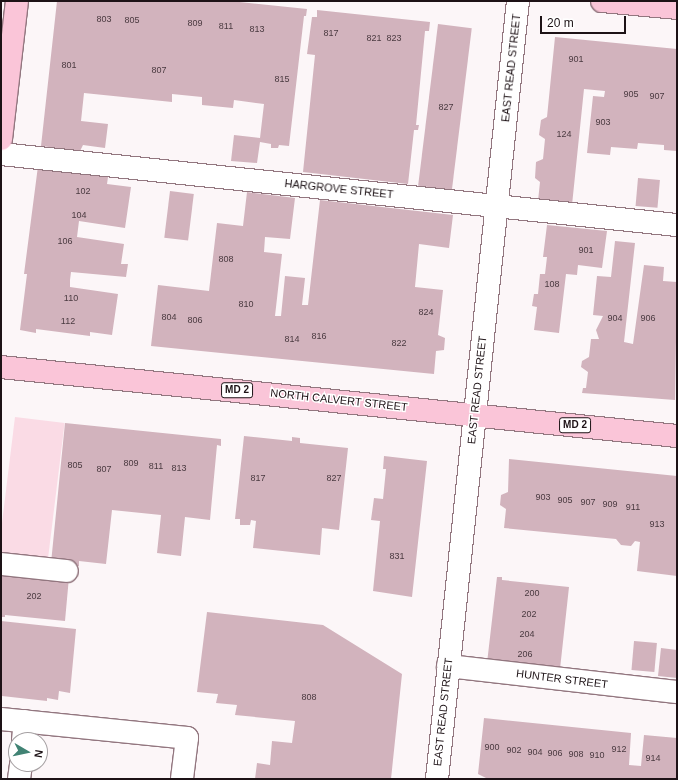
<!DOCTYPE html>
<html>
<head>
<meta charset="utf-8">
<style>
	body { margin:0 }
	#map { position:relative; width:678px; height:780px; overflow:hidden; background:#fcf6f8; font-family:Arial,sans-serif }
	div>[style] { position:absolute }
	.green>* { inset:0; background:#fadbe5; transform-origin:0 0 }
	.building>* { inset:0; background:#d2b3bd; transform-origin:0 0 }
	.roads { filter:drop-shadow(1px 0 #92767f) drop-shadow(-1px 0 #92767f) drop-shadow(0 1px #92767f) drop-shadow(0 -1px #92767f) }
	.minor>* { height:22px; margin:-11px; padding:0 11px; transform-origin:11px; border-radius:11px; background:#fff }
	.major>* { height:22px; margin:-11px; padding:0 11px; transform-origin:11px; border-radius:11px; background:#fac5d8 }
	span { translate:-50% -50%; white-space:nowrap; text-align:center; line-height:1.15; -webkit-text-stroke:3px #fff; paint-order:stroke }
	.number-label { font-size:9px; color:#4a3a40 }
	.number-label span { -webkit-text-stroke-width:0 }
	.shield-label span { padding:1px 3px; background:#fff; border:1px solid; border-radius:3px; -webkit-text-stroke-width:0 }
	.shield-label { font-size:10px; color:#1d1216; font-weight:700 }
	.street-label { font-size:11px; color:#1d1216 }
	.frame { position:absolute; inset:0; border:2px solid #1d1216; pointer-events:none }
	.north { position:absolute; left:8px; top:732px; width:40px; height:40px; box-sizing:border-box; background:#fff; border:1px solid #a5a0a2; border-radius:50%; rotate:99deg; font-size:11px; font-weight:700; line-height:16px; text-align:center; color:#1d1216 }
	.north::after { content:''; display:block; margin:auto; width:14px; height:18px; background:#418374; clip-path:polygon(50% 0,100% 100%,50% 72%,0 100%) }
	.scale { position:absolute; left:540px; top:16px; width:86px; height:18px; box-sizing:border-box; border:2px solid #1d1216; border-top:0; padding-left:5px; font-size:12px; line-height:14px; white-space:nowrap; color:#1d1216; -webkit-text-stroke:3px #fff; paint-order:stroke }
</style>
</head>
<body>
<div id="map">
	<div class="green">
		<i style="left:15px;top:417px;width:50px;height:138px;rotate:7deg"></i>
	</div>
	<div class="building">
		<i style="clip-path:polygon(57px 1px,230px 1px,307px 9px,306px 16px,304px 16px,289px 146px,279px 145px,278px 148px,271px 148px,271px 144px,260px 142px,257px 163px,231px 161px,234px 135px,260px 138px,264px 104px,234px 100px,233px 108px,202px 105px,202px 97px,172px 94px,172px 102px,84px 93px,81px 121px,108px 124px,105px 148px,83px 145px,80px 151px,41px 146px)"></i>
		<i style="clip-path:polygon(317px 10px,430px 22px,429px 31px,425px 31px,416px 125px,419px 125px,418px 130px,414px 130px,408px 184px,303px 172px,315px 55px,307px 54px,312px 17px,317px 17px)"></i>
		<i style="left:438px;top:24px;width:34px;height:163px;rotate:7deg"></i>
		<i style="clip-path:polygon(555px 37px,677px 49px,677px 151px,664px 150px,664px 145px,638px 143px,637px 149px,611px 147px,610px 155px,587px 153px,593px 96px,604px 97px,605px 91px,584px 89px,572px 205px,538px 201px,540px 182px,535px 178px,536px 162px,543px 159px,545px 139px,539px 135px,541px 120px,547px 117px)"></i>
		<i style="clip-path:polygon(38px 166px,46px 170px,108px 177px,107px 184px,131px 187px,125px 228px,79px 221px,77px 237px,124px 244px,121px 264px,128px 264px,126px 277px,71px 272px,70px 280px,70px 287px,118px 294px,112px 335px,90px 332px,90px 336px,36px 329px,36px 333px,20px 330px,27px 274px,24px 274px)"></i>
		<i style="left:638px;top:178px;width:22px;height:28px;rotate:5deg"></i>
		<i style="left:170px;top:191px;width:24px;height:47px;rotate:7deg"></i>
		<i style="clip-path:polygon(247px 192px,295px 198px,290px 239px,265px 237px,264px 252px,282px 254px,275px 316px,281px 316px,285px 276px,305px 278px,302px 305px,308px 305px,320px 200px,453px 215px,449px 248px,419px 244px,415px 287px,443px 290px,438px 335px,445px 338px,444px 350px,436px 351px,434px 374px,151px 346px,158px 285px,209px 291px,217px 223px,243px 226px)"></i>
		<i style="clip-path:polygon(547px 225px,607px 231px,602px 268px,578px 265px,577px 275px,566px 274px,559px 333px,534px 330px,537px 307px,532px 306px,534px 294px,538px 294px,540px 274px,545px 274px,547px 257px,543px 257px)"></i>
		<i style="clip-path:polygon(615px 241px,635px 243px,624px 342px,633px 344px,644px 265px,664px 267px,663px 281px,677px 282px,675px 400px,582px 393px,583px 388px,586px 388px,588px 372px,581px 367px,582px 361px,589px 357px,591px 339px,599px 339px,596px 330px,603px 316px,593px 315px,597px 276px,611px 277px)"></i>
		<i style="clip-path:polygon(65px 423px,221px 439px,221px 446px,217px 445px,210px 520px,185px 517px,181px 556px,157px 553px,161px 515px,112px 510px,106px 564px,79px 561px,79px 566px,51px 563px)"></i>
		<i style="clip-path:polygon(244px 436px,292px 441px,292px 437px,300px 438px,300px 443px,348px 448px,339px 530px,322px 528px,320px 555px,253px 548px,256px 521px,251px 520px,250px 525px,240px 525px,240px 519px,235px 519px)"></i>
		<i style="clip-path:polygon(384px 456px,427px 461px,412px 597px,373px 591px,380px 521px,371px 520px,374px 498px,383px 499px,386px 469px,383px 469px)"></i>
		<i style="clip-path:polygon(509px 459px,677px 476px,677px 576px,637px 571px,640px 542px,635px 541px,631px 546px,621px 545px,616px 539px,504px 528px,506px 509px,500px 505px,501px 495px,508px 492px)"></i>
		<i style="clip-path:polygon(1px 570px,69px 577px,65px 621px,5px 615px,5px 617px,1px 617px)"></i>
		<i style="clip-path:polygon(497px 577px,502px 577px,502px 580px,569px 587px,560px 669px,487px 663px)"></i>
		<i style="clip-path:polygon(207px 612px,323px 625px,402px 674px,391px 779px,255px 779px,257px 763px,270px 765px,272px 741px,292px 743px,295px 721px,235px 715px,237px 705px,216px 703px,218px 694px,197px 692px)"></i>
		<i style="clip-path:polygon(1px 621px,76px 629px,70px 693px,59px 691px,58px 700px,47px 698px,47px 701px,2px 696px)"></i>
		<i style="left:634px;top:641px;width:23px;height:29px;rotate:5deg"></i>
		<i style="clip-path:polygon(661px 648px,677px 650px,677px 678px,658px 676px)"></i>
		<i style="clip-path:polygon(484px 718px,631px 733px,629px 765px,641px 766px,644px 735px,677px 738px,677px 779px,488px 779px,478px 774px)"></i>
	</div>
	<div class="roads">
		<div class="minor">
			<i style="left:1px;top:154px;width:680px;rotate:6deg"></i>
			<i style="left:1px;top:564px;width:66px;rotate:6.1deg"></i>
			<i style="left:448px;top:666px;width:230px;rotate:6.5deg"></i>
			<i style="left:1px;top:719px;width:187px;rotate:5.8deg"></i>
			<i style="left:187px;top:738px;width:41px;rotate:97deg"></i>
			<i style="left:23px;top:740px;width:19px;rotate:-84deg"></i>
			<i style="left:19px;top:779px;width:15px;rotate:-82deg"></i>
			<i style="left:437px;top:779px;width:782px;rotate:-84.06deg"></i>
		</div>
		<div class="major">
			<i style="left:602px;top:1px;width:75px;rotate:5.3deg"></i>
			<i style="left:1px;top:139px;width:139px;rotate:-83.4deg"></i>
			<i style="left:1px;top:367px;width:680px;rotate:5.83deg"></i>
		</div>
	</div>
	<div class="number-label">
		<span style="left:104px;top:19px">803</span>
		<span style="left:132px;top:20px">805</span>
		<span style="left:195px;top:23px">809</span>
		<span style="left:226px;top:26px">811</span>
		<span style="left:257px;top:29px">813</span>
		<span style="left:331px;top:33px">817</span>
		<span style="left:374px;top:38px">821</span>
		<span style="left:394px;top:38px">823</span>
		<span style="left:576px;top:59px">901</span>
		<span style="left:69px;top:65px">801</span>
		<span style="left:159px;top:70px">807</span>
		<span style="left:282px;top:79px">815</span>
		<span style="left:631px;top:94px">905</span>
		<span style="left:657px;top:96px">907</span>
		<span style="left:446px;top:107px">827</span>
		<span style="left:603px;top:122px">903</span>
		<span style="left:564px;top:134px">124</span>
		<span style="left:83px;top:191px">102</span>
		<span style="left:79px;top:215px">104</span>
		<span style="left:65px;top:241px">106</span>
		<span style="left:586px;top:250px">901</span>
		<span style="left:226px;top:259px">808</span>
		<span style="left:552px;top:284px">108</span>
		<span style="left:71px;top:298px">110</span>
		<span style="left:246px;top:304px">810</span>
		<span style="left:426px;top:312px">824</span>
		<span style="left:169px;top:317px">804</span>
		<span style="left:615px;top:318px">904</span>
		<span style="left:648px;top:318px">906</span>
		<span style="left:195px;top:320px">806</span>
		<span style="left:68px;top:321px">112</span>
		<span style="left:319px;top:336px">816</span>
		<span style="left:292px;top:339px">814</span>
		<span style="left:399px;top:343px">822</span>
		<span style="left:131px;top:463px">809</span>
		<span style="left:75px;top:465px">805</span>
		<span style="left:156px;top:466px">811</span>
		<span style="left:179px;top:468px">813</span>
		<span style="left:104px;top:469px">807</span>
		<span style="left:258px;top:478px">817</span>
		<span style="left:334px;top:478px">827</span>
		<span style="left:543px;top:497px">903</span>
		<span style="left:565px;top:500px">905</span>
		<span style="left:588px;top:502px">907</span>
		<span style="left:610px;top:504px">909</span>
		<span style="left:633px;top:507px">911</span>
		<span style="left:657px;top:524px">913</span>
		<span style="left:397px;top:556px">831</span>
		<span style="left:532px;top:593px">200</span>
		<span style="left:34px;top:596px">202</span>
		<span style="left:529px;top:614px">202</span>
		<span style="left:527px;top:634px">204</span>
		<span style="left:525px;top:654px">206</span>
		<span style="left:309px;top:697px">808</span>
		<span style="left:492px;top:747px">900</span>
		<span style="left:619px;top:749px">912</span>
		<span style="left:514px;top:750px">902</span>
		<span style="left:535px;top:752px">904</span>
		<span style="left:555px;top:753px">906</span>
		<span style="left:576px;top:754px">908</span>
		<span style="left:597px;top:755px">910</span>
		<span style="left:653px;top:758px">914</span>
	</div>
	<div class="shield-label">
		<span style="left:237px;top:390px">MD 2</span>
		<span style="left:575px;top:425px">MD 2</span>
	</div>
	<div class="street-label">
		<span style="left:511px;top:68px;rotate:-84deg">EAST READ STREET</span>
		<span style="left:339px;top:189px;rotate:6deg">HARGROVE STREET</span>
		<span style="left:477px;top:390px;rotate:-84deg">EAST READ STREET</span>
		<span style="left:339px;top:400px;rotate:6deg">NORTH CALVERT STREET</span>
		<span style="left:562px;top:679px;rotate:7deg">HUNTER STREET</span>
		<span style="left:443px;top:712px;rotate:-84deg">EAST READ STREET</span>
	</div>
	<div class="frame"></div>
	<div class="north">N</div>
	<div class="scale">20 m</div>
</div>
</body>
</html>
